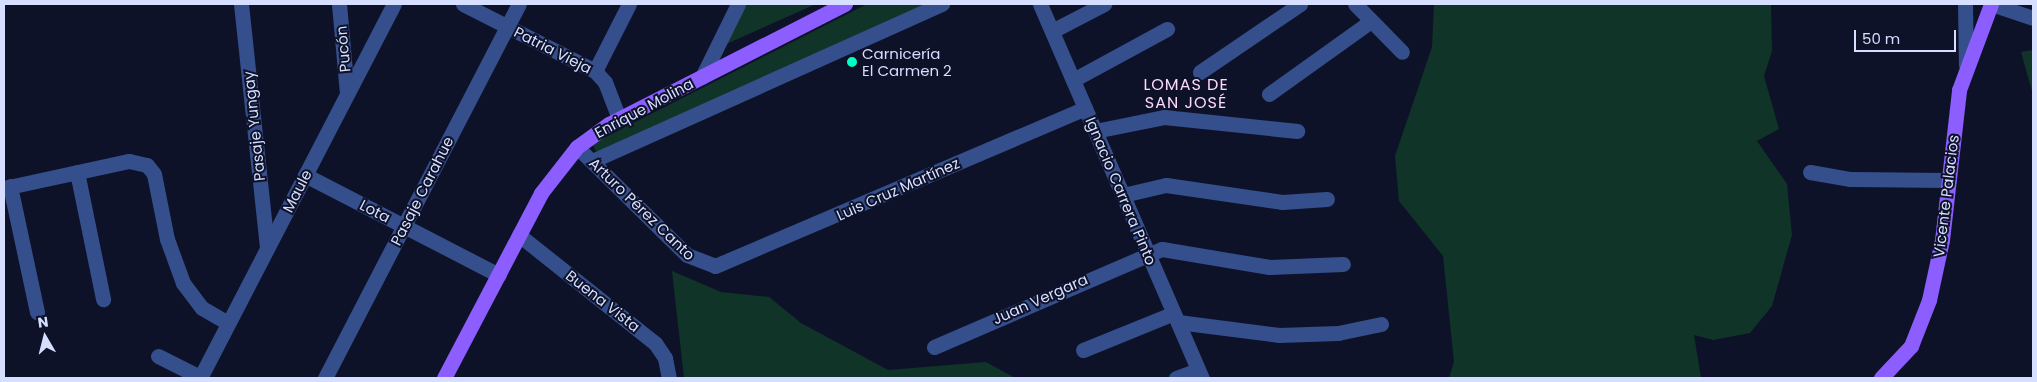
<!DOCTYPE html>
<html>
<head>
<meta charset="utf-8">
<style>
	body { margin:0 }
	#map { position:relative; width:2037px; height:382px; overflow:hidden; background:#0e1229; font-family:Poppins,sans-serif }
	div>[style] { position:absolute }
	.green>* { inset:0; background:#103427 }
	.minor>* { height:15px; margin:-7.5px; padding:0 7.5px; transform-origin:7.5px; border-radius:7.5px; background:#354f8c }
	.major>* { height:15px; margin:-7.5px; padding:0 7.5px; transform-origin:7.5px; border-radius:7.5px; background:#8c5dff }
	.dots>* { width:14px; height:14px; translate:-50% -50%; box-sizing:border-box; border:2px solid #0e1229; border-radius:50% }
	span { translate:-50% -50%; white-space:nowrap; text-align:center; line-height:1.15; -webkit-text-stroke:4px #0e1229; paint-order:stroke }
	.street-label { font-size:15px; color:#d6dfff }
	.poi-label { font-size:15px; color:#d6dfff }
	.left { translate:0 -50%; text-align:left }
	.neighbourhood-label { font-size:16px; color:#ffd8fe; letter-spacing:1px }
	.frame { position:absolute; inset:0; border:5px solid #d6dfff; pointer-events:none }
	.north { position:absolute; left:20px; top:312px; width:50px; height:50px; -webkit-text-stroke:4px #0e1229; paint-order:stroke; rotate:352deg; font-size:14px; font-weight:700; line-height:20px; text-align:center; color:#d6dfff }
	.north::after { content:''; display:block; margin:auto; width:18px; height:22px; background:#d6dfff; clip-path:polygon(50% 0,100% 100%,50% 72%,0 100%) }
	.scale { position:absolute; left:1854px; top:30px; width:102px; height:22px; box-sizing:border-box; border:2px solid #d6dfff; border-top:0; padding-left:6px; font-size:15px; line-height:18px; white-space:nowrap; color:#d6dfff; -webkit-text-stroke:4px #0e1229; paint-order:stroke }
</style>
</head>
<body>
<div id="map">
	<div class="green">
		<i style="clip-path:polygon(745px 4px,816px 4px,724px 45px)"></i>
		<i style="clip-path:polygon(867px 4px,933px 4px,598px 155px,592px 144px)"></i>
		<i style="clip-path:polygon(1434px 4px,1771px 4px,1772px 51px,1764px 76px,1779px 129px,1757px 141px,1787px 184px,1792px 235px,1772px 306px,1750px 333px,1713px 340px,1694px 335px,1701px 378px,1449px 378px,1454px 362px,1443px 256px,1399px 201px,1395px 156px,1432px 47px)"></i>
		<i style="clip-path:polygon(2033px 50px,2033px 95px,2021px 52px)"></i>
		<i style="clip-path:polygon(672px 271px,721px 292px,769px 297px,801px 323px,888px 370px,986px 362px,1015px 378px,684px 378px)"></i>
	</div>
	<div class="minor">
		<i style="left:241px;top:4px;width:245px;rotate:83.9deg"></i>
		<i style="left:339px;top:4px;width:89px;rotate:84.9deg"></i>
		<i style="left:463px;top:4px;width:148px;rotate:26.9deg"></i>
		<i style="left:595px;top:71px;width:15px;rotate:48deg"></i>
		<i style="left:605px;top:82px;width:40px;rotate:69deg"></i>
		<i style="left:1040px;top:4px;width:408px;rotate:66.6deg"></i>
		<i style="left:1355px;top:4px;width:67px;rotate:45.6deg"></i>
		<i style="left:1965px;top:4px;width:61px;rotate:89.1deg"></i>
		<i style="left:1991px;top:4px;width:44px;rotate:18.4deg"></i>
		<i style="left:1052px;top:31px;width:59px;rotate:-27.4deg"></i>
		<i style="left:595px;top:71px;width:75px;rotate:-63.1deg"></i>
		<i style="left:1200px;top:72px;width:121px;rotate:-34.2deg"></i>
		<i style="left:702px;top:77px;width:81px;rotate:-63.7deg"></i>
		<i style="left:1073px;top:80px;width:107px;rotate:-28.5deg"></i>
		<i style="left:1269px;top:94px;width:125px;rotate:-35.6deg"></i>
		<i style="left:1095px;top:131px;width:70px;rotate:-11.5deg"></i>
		<i style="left:1164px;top:117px;width:134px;rotate:6deg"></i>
		<i style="left:577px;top:147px;width:154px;rotate:44.5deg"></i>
		<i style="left:687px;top:255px;width:30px;rotate:21deg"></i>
		<i style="left:715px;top:266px;width:402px;rotate:-23.1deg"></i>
		<i style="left:592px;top:161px;width:384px;rotate:-24.2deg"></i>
		<i style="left:77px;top:172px;width:130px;rotate:78.4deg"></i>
		<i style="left:1810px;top:172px;width:41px;rotate:9.9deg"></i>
		<i style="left:1850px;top:179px;width:99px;rotate:0.6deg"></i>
		<i style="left:305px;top:175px;width:218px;rotate:27.3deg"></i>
		<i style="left:10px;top:186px;width:129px;rotate:77.9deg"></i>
		<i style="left:4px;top:188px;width:128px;rotate:-12.2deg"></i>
		<i style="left:129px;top:161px;width:18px;rotate:13deg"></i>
		<i style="left:147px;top:165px;width:11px;rotate:52deg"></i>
		<i style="left:154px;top:174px;width:66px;rotate:78.7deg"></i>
		<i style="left:167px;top:239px;width:47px;rotate:70deg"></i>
		<i style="left:183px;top:283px;width:31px;rotate:53deg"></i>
		<i style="left:202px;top:308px;width:30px;rotate:30deg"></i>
		<i style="left:1123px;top:195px;width:44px;rotate:-13.1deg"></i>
		<i style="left:1166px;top:185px;width:117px;rotate:8.3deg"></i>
		<i style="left:1282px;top:202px;width:45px;rotate:-3.8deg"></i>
		<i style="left:519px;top:235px;width:174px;rotate:38.5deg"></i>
		<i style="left:655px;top:343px;width:18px;rotate:56deg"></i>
		<i style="left:665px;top:358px;width:20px;rotate:79deg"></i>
		<i style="left:1178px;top:322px;width:102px;rotate:7.3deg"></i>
		<i style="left:1279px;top:335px;width:59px;rotate:-1.9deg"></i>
		<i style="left:1338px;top:333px;width:44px;rotate:-11.8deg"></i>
		<i style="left:934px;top:347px;width:248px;rotate:-23.3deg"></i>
		<i style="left:1162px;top:249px;width:109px;rotate:9.5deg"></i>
		<i style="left:1270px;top:267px;width:73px;rotate:-2.4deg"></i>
		<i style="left:1083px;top:350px;width:98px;rotate:-22.1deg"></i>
		<i style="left:158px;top:356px;width:49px;rotate:26.6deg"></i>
		<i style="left:200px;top:378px;width:421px;rotate:-62.6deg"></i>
		<i style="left:325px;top:378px;width:421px;rotate:-62.6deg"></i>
		<i style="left:1176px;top:378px;width:23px;rotate:-20deg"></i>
	</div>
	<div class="major">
		<i style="left:444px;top:378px;width:209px;rotate:-62.3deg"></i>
		<i style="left:541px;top:193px;width:58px;rotate:-52deg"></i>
		<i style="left:577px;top:147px;width:39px;rotate:-36deg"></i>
		<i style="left:609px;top:124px;width:265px;rotate:-27deg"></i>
		<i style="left:1881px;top:378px;width:44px;rotate:-46.8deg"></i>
		<i style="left:1911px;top:346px;width:49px;rotate:-68.6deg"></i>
		<i style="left:1929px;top:300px;width:61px;rotate:-77.8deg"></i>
		<i style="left:1942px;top:240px;width:151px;rotate:-83.5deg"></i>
		<i style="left:1959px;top:90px;width:92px;rotate:-69.6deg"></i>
	</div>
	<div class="dots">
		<i style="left:852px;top:62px;background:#02ffc4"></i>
	</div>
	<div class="street-label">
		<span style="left:343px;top:49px;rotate:-95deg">Pucón</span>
		<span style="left:553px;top:50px;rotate:27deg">Patria Vieja</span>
		<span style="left:644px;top:108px;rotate:-28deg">Enrique Molina</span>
		<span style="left:254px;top:126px;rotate:-96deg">Pasaje Yungay</span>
		<span style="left:898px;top:189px;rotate:-24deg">Luis Cruz Martínez</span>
		<span style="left:297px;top:191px;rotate:-63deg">Maule</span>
		<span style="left:422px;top:191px;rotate:-63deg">Pasaje Carahue</span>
		<span style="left:1121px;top:191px;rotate:67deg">Ignacio Carrera Pinto</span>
		<span style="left:1946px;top:196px;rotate:-83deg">Vicente Palacios</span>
		<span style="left:642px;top:209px;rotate:44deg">Arturo Pérez Canto</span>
		<span style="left:375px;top:211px;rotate:27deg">Lota</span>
		<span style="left:1040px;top:299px;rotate:-24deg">Juan Vergara</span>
		<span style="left:603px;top:301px;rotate:38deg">Buena Vista</span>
	</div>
	<div class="poi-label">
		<span class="left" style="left:862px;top:62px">Carnicería<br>El Carmen 2</span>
	</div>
	<div class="neighbourhood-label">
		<span style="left:1186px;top:94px">LOMAS DE<br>SAN JOSÉ</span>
	</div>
	<div class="frame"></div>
	<div class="north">N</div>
	<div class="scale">50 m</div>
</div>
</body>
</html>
